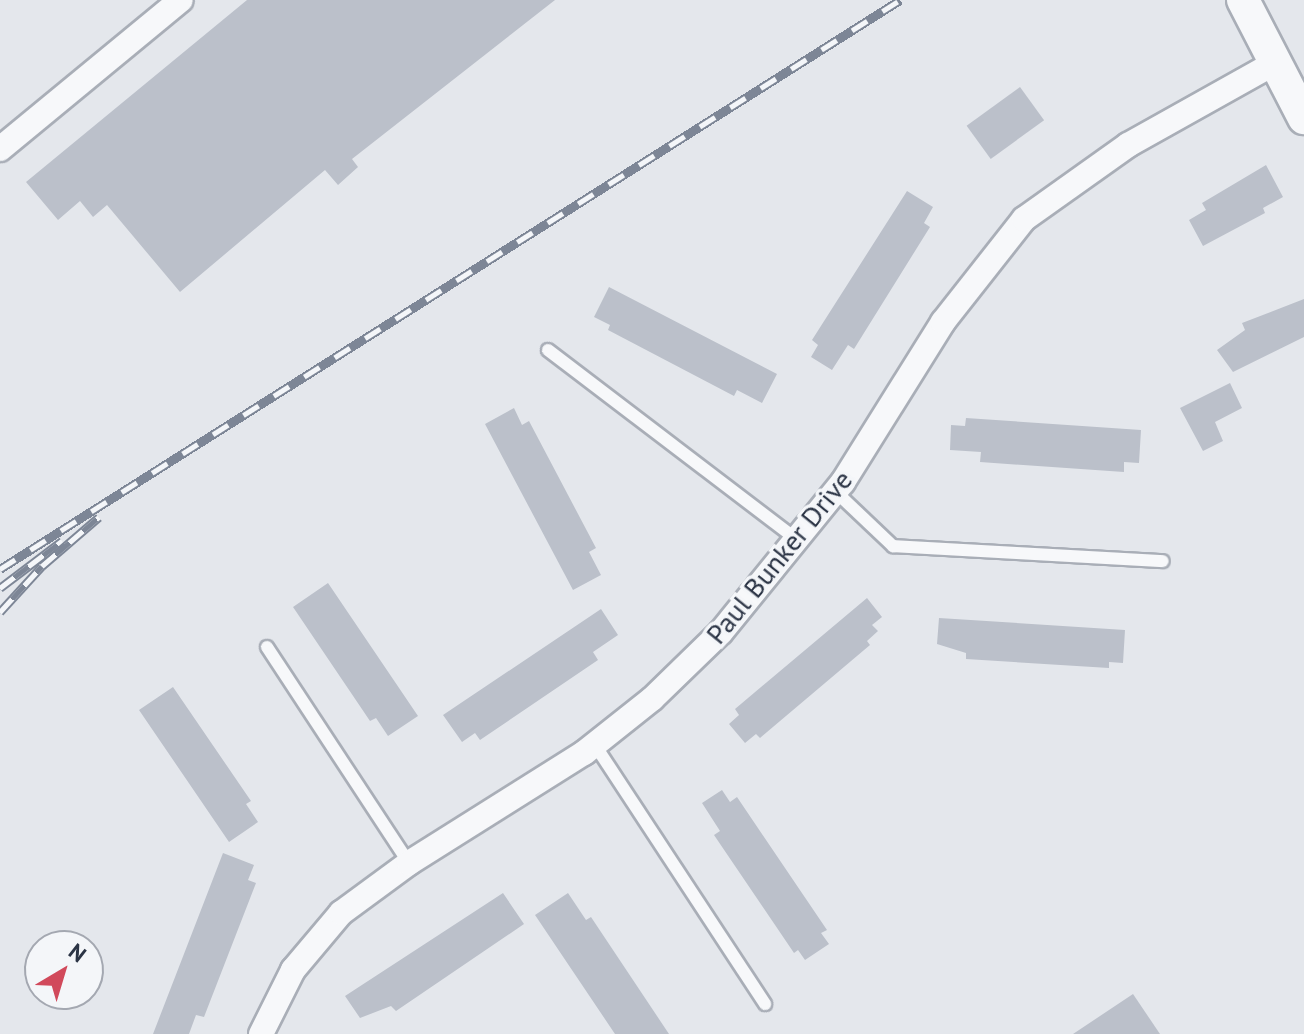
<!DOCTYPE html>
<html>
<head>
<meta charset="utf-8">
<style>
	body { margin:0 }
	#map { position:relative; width:1304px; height:1034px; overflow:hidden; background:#e4e7ec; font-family:"PT Sans",sans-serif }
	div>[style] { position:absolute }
	.building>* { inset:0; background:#bbc0ca; transform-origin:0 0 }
	.roads { filter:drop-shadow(2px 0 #a9aeb7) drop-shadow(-2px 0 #a9aeb7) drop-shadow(0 2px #a9aeb7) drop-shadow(0 -2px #a9aeb7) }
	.service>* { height:12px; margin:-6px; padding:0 6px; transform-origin:6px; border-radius:6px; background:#f7f8fa }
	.minor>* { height:24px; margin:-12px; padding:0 12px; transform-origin:12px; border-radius:12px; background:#f7f8fa }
	.tertiary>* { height:32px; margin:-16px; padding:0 16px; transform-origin:16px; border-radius:16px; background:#f7f8fa }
	.rail>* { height:9px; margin-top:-4.5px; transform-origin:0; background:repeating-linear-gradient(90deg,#f4f6f9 0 18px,#7d8696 0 36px); box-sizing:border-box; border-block:2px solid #7d8696 }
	span { translate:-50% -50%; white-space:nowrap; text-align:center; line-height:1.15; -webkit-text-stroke:7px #f4f6f9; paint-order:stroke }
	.street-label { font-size:28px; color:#2b3445 }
	.north { position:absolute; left:24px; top:930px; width:80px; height:80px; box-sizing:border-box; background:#f4f6f9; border:2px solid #a4a8b1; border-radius:50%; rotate:38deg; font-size:22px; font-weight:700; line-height:32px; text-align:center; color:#2b3445 }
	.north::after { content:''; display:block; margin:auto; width:28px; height:36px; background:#d1495b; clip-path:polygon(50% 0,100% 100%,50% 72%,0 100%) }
</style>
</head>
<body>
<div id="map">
	<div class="building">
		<i style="clip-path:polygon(247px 0,555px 0,352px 159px,358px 167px,338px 185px,325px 170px,180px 292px,107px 205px,93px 217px,80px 201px,58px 220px,26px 182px)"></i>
		<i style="left:1020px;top:87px;width:41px;height:66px;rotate:54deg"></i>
		<i style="clip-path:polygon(1266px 165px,1283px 197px,1263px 208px,1265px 213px,1203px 246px,1189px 220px,1206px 210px,1202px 203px)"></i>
		<i style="clip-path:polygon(907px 191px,933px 207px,924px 223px,930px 227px,854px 349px,848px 345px,832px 370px,811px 357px,818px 345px,812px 340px)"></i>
		<i style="clip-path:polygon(609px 287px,777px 374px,762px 403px,737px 390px,734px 396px,608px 330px,610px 325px,594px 317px)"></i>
		<i style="clip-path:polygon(1304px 299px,1304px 337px,1233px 372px,1217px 350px,1245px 330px,1242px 323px)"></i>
		<i style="clip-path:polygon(1230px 383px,1242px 408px,1215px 422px,1223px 441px,1203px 451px,1180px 408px)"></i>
		<i style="clip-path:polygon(514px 408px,522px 425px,529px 421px,596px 548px,589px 552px,601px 575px,573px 590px,485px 424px)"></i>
		<i style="clip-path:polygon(966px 418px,1141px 430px,1139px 463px,1124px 462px,1124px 472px,980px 462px,981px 452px,950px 450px,951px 425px,965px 426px)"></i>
		<i style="clip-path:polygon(328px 583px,418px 716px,388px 736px,376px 718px,370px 721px,293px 607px)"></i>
		<i style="clip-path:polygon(867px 598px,882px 617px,872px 625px,878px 631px,867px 641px,870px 645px,760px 738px,756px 734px,745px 743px,729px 724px,739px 715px,735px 709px)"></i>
		<i style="clip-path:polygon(601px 609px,618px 635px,593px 652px,598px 660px,480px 740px,475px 733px,462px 742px,443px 715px)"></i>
		<i style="clip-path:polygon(939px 618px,1125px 630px,1123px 663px,1109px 662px,1109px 668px,966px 659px,966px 653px,937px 644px)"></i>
		<i style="clip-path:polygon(173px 687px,251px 801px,246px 804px,258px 822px,229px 842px,139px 710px)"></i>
		<i style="clip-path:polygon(722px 790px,730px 802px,737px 797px,827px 930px,821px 933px,829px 944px,805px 960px,798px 950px,794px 953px,714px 835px,720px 831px,702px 803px)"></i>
		<i style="clip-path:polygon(223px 853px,254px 865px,248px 880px,256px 883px,204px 1017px,196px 1015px,189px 1034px,153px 1034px)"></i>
		<i style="clip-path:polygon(503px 893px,524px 924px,396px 1011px,391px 1006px,360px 1018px,345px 996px)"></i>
		<i style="clip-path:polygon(568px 893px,586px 920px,591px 917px,669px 1034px,615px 1034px,535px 915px)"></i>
		<i style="clip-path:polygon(1133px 994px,1160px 1034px,1073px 1034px)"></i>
	</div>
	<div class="roads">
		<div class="service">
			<i style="left:548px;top:350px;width:315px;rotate:37.3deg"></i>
			<i style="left:836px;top:492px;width:79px;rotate:43.5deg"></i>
			<i style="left:893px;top:546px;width:270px;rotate:3.2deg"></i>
			<i style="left:267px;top:647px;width:258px;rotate:56.7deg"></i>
			<i style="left:595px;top:745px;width:310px;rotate:56.7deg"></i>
		</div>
		<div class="minor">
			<i style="left:0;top:149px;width:234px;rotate:-39.5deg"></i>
			<i style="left:261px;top:1034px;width:72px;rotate:-63.4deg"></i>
			<i style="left:293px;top:970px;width:75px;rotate:-49.9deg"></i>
			<i style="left:341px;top:913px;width:84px;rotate:-36.3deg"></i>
			<i style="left:409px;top:863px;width:207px;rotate:-32.2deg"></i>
			<i style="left:584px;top:753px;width:87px;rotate:-38.5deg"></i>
			<i style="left:652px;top:699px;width:96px;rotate:-44.2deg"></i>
			<i style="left:721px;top:632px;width:193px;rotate:-50.9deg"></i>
			<i style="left:843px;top:482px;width:189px;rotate:-58deg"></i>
			<i style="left:943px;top:322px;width:131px;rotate:-51.8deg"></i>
			<i style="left:1024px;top:219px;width:128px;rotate:-35.4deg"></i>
			<i style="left:1128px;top:145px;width:168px;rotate:-29.2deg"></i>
		</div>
		<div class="tertiary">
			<i style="left:1243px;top:0;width:133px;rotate:62.7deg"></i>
		</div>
	</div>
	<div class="rail">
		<i style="left:0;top:569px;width:1065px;rotate:-32.3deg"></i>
		<i style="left:0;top:588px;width:78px;rotate:-37.2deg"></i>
		<i style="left:0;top:612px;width:62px;rotate:-47.6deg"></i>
		<i style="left:42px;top:566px;width:75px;rotate:-40.7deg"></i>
	</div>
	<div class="street-label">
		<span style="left:779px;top:557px;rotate:-51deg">Paul Bunker Drive</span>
	</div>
	<div class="north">N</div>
</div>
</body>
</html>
